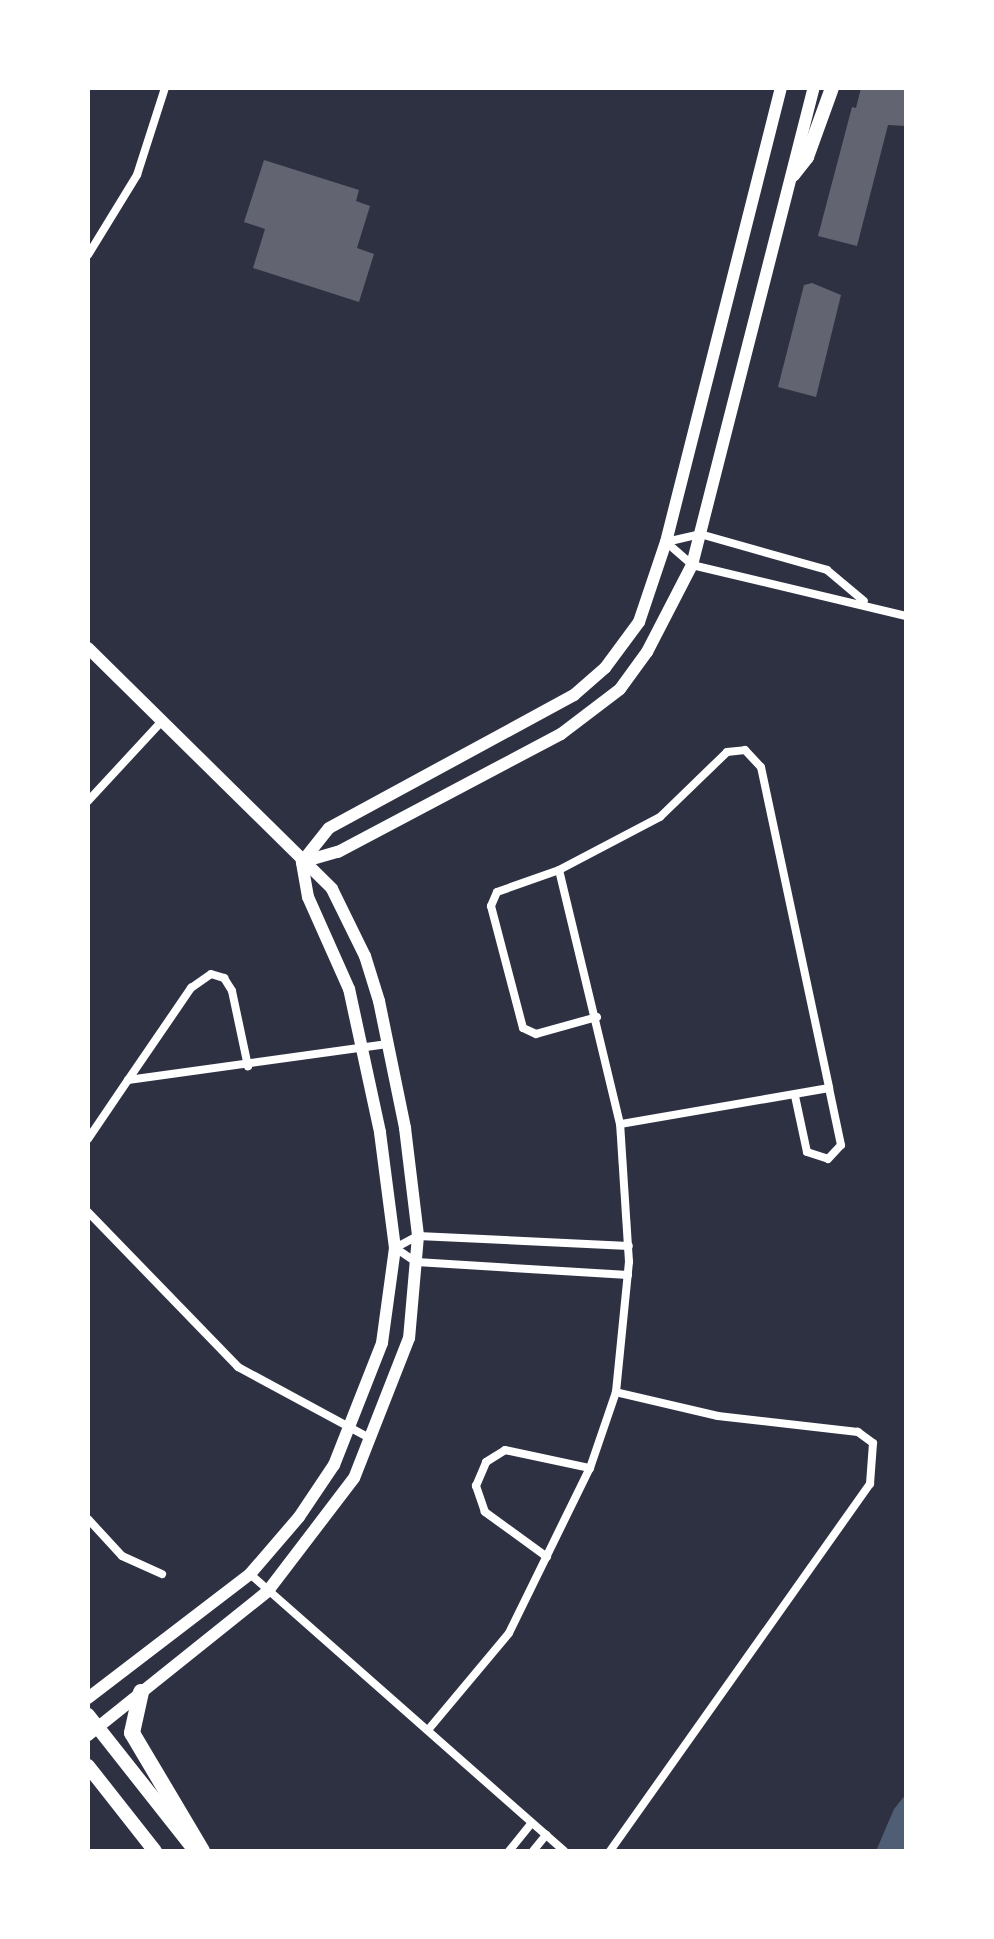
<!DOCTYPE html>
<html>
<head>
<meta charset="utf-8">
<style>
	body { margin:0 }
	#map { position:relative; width:994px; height:1939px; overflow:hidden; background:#2d3142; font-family:"Libre Baskerville",serif }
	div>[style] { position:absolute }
	.water>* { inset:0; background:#4f5d75 }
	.building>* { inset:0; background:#626471 }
	.minor>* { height:8px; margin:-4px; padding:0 4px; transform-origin:4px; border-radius:4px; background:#fff }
	.tertiary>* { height:12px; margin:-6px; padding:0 6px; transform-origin:6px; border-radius:6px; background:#fff }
	.secondary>* { height:14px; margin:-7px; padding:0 7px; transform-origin:7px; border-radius:7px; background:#fff }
	.primary>* { height:16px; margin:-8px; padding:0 8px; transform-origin:8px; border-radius:8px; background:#fff }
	span { translate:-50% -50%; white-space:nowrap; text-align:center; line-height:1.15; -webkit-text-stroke:6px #fff; paint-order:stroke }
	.frame { position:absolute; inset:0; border:90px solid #fff; pointer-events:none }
</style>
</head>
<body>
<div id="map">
	<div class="water">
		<i style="clip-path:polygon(906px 1794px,906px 1851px,876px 1851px,894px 1809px)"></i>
	</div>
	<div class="building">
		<i style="clip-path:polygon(861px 88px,906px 88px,906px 126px,888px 125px,857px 246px,818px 236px,852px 107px,856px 108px)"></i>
		<i style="clip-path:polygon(264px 160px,359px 190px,356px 201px,370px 206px,357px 248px,374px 254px,359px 302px,253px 268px,265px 229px,244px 222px)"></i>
		<i style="clip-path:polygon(812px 283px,841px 295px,816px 397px,778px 387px,804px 285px)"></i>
	</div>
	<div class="minor">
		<i style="left:88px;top:255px;width:94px;rotate:-58.5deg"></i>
		<i style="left:137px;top:175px;width:91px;rotate:-72.2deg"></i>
		<i style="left:666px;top:542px;width:35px;rotate:41deg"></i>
		<i style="left:692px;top:565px;width:220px;rotate:13.4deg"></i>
		<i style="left:666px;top:542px;width:35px;rotate:-13deg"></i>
		<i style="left:700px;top:534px;width:132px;rotate:15.8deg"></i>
		<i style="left:827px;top:570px;width:48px;rotate:40deg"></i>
		<i style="left:88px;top:801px;width:110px;rotate:-47.2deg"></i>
		<i style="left:597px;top:1017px;width:63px;rotate:164.4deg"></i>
		<i style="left:536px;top:1034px;width:14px;rotate:-155deg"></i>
		<i style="left:523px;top:1028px;width:126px;rotate:-104.7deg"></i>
		<i style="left:491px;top:906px;width:15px;rotate:-67deg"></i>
		<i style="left:497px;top:892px;width:66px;rotate:-19.5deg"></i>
		<i style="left:559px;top:870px;width:114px;rotate:-27.7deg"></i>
		<i style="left:660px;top:817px;width:93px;rotate:-44.1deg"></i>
		<i style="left:727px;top:752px;width:18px;rotate:-6deg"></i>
		<i style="left:745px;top:750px;width:23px;rotate:47deg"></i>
		<i style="left:761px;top:767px;width:328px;rotate:78deg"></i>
		<i style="left:829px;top:1088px;width:212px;rotate:170.2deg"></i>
		<i style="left:128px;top:1080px;width:112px;rotate:-55.6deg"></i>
		<i style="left:191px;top:988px;width:24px;rotate:-35deg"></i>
		<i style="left:211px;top:974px;width:14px;rotate:17deg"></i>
		<i style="left:224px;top:978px;width:15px;rotate:58deg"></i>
		<i style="left:232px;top:991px;width:77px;rotate:78deg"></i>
		<i style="left:795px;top:1096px;width:57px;rotate:77.9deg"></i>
		<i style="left:807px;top:1152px;width:22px;rotate:18deg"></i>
		<i style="left:828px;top:1159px;width:19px;rotate:-47deg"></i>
		<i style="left:841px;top:1145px;width:58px;rotate:-101.9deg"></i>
		<i style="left:88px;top:1139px;width:71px;rotate:-55.9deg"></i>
		<i style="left:128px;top:1080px;width:262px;rotate:-7.9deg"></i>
		<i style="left:88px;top:1212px;width:216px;rotate:45.9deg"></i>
		<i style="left:238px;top:1367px;width:151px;rotate:28.4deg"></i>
		<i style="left:628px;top:1275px;width:212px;rotate:-176.5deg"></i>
		<i style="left:416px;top:1262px;width:25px;rotate:-146deg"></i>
		<i style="left:395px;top:1248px;width:26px;rotate:-28deg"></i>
		<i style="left:418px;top:1236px;width:211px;rotate:2.7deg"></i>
		<i style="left:88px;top:1519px;width:50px;rotate:47.4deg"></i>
		<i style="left:122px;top:1556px;width:44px;rotate:24.2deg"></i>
		<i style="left:547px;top:1557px;width:77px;rotate:-144deg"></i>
		<i style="left:485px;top:1512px;width:28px;rotate:-109deg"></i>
		<i style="left:476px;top:1486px;width:26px;rotate:-67deg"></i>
		<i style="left:486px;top:1462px;width:22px;rotate:-32deg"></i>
		<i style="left:505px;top:1450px;width:87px;rotate:12deg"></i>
		<i style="left:250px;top:1574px;width:419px;rotate:41.4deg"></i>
		<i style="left:428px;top:1730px;width:126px;rotate:-50.1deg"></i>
		<i style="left:509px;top:1633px;width:184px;rotate:-63.9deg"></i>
		<i style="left:590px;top:1468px;width:80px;rotate:-71.1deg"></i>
		<i style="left:616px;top:1392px;width:131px;rotate:-84.3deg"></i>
		<i style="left:629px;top:1262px;width:138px;rotate:-93.7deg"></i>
		<i style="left:620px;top:1124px;width:261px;rotate:-103.5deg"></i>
		<i style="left:509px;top:1851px;width:36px;rotate:-51deg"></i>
		<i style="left:533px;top:1851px;width:21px;rotate:-51deg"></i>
		<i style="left:610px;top:1851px;width:450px;rotate:-54.7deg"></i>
		<i style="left:870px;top:1484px;width:41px;rotate:-85.8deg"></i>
		<i style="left:873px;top:1443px;width:19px;rotate:-144deg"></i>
		<i style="left:858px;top:1432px;width:141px;rotate:-173.5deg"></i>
		<i style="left:718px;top:1416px;width:105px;rotate:-166.8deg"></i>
	</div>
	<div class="tertiary">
		<i style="left:88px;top:648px;width:343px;rotate:44.6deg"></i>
		<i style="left:332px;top:889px;width:75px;rotate:63.8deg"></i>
		<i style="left:365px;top:956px;width:47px;rotate:72.7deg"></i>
		<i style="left:379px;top:1001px;width:130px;rotate:78.4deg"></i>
		<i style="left:405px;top:1128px;width:109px;rotate:83.1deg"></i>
		<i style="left:418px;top:1236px;width:102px;rotate:95deg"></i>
		<i style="left:409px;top:1338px;width:150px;rotate:111.4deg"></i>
		<i style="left:354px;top:1478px;width:142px;rotate:127.3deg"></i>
		<i style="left:268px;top:1591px;width:231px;rotate:141.3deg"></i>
		<i style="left:302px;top:862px;width:37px;rotate:-16deg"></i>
		<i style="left:338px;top:852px;width:252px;rotate:-27.9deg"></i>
		<i style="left:561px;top:734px;width:74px;rotate:-37.3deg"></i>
		<i style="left:620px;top:689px;width:46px;rotate:-53.9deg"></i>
		<i style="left:647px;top:652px;width:98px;rotate:-62.7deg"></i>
		<i style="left:692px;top:565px;width:492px;rotate:-75.7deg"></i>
		<i style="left:302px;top:862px;width:43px;rotate:-51.5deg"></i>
		<i style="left:329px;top:828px;width:279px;rotate:-28.5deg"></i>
		<i style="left:574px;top:695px;width:41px;rotate:-41.1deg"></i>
		<i style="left:605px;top:668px;width:57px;rotate:-53.5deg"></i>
		<i style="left:639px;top:622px;width:84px;rotate:-71.4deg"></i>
		<i style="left:666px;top:542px;width:468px;rotate:-75.8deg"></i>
		<i style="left:88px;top:1698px;width:204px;rotate:-37.4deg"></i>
		<i style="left:250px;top:1574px;width:75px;rotate:-49.3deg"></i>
		<i style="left:299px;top:1517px;width:63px;rotate:-56.1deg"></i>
		<i style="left:334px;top:1465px;width:131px;rotate:-68.5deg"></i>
		<i style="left:382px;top:1343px;width:96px;rotate:-82.2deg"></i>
		<i style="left:395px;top:1248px;width:117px;rotate:-97.4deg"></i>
		<i style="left:380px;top:1132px;width:146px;rotate:-102.2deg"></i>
		<i style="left:349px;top:989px;width:101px;rotate:-114deg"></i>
		<i style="left:308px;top:897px;width:36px;rotate:-100deg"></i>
	</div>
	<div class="secondary">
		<i style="left:793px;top:175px;width:23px;rotate:-52deg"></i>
		<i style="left:807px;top:157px;width:73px;rotate:-70.1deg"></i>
		<i style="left:88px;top:1715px;width:169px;rotate:51.7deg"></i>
		<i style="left:88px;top:1766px;width:108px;rotate:51.8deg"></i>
	</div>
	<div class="primary">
		<i style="left:141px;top:1692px;width:42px;rotate:102.4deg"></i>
		<i style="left:132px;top:1733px;width:137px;rotate:59.3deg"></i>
	</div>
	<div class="frame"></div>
</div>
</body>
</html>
